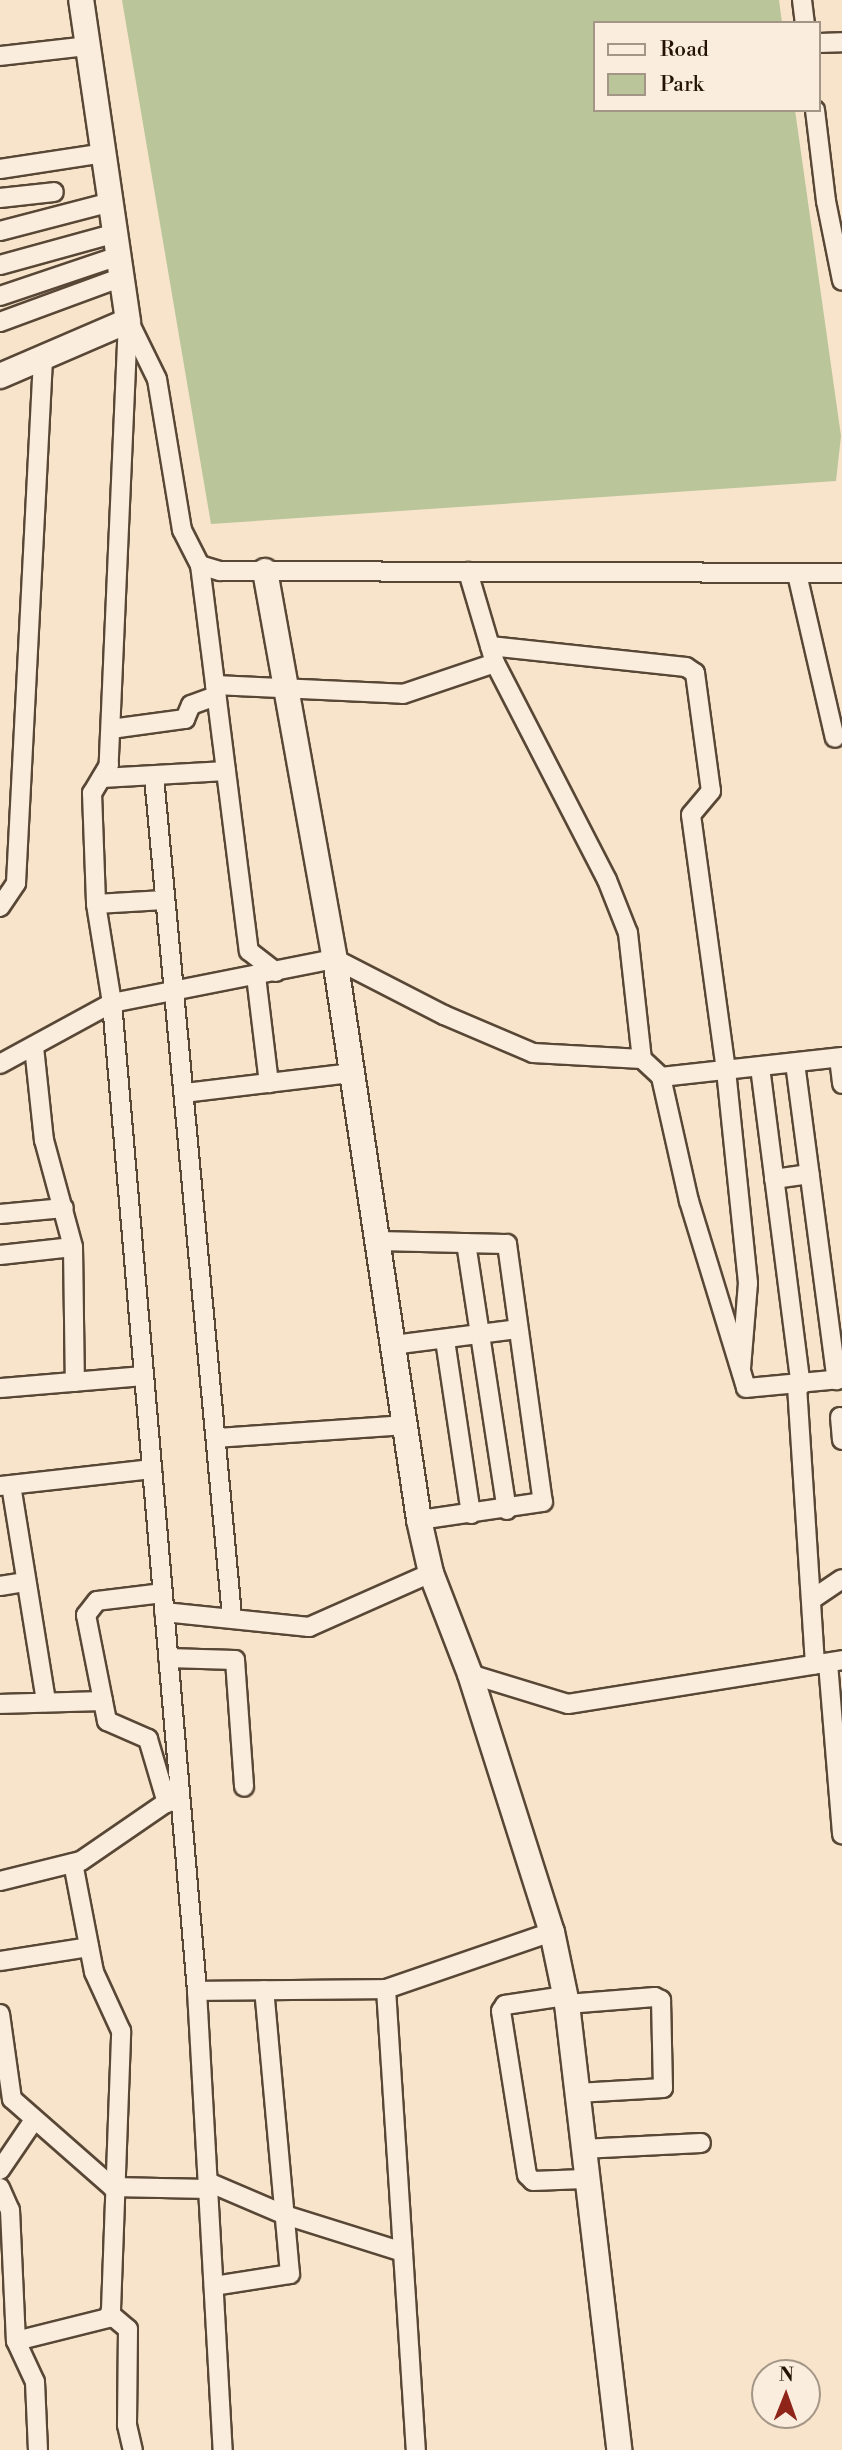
<!DOCTYPE html>
<html>
<head>
<meta charset="utf-8">
<style>
	body { margin:0 }
	#map { position:relative; width:842px; height:2450px; overflow:hidden; background:#f7e4cb; font-family:"Libre Bodoni",serif }
	div>[style] { position:absolute }
	.green>* { inset:0; background:#bac59a }
	.roads { filter:drop-shadow(2px 0 #594736) drop-shadow(-2px 0 #594736) drop-shadow(0 2px #594736) drop-shadow(0 -2px #594736) }
	.street>* { height:18px; margin:-9px; padding:0 9px; transform-origin:9px; border-radius:9px; background:#faeddd }
	.secondary>* { height:24px; margin:-12px; padding:0 12px; transform-origin:12px; border-radius:12px; background:#faeddd }
	span { translate:-50% -50%; white-space:nowrap; text-align:center; line-height:1.15; -webkit-text-stroke:5px #faeddd; paint-order:stroke }
	.legend { position:absolute; left:593px; top:21px; width:228px; height:91px; box-sizing:border-box; background:#faeddd; border:2px solid #a49687; margin:0; padding:9px 12px; list-style:none; font-size:21px; color:#241305 }
	.legend li { display:flex; align-items:center; gap:14px; height:35px }
	.legend b { width:35px; border:2px solid #a49687 }
	.north { position:absolute; left:751px; top:2359px; width:70px; height:70px; box-sizing:border-box; background:#faeddd; border:2px solid #a49687; border-radius:50%; rotate:1deg; font-size:19px; font-weight:700; line-height:28px; text-align:center; color:#241305 }
	.north::after { content:''; display:block; margin:auto; width:24px; height:32px; background:#8f2418; clip-path:polygon(50% 0,100% 100%,50% 72%,0 100%) }
</style>
</head>
<body>
<div id="map">
	<div class="green">
		<i style="clip-path:polygon(122px 0,779px 0,782px 23px,595px 23px,595px 110px,795px 110px,841px 436px,836px 481px,211px 524px)"></i>
	</div>
	<div class="roads">
		<div class="street">
			<i style="left:802px;top:0;width:23px;rotate:83deg"></i>
			<i style="left:819px;top:43px;width:23px;rotate:-2deg"></i>
			<i style="left:0;top:56px;width:89px;rotate:-6.5deg"></i>
			<i style="left:815px;top:110px;width:92px;rotate:83.1deg"></i>
			<i style="left:826px;top:201px;width:81px;rotate:78.6deg"></i>
			<i style="left:0;top:169px;width:105px;rotate:-8.7deg"></i>
			<i style="left:0;top:198px;width:54px;rotate:-6.3deg"></i>
			<i style="left:0;top:231px;width:115px;rotate:-14.6deg"></i>
			<i style="left:0;top:265px;width:120px;rotate:-15.4deg"></i>
			<i style="left:0;top:296px;width:126px;rotate:-18.6deg"></i>
			<i style="left:128px;top:321px;width:444px;rotate:92.5deg"></i>
			<i style="left:109px;top:765px;width:33px;rotate:121deg"></i>
			<i style="left:92px;top:793px;width:111px;rotate:87.9deg"></i>
			<i style="left:96px;top:904px;width:100px;rotate:80.8deg"></i>
			<i style="left:112px;top:1003px;width:992px;rotate:85.08deg"></i>
			<i style="left:197px;top:1991px;width:460px;rotate:86.8deg"></i>
			<i style="left:0;top:322px;width:130px;rotate:-20.2deg"></i>
			<i style="left:130px;top:324px;width:61px;rotate:63.9deg"></i>
			<i style="left:157px;top:379px;width:153px;rotate:80.6deg"></i>
			<i style="left:182px;top:530px;width:39px;rotate:63deg"></i>
			<i style="left:200px;top:565px;width:21px;rotate:17deg"></i>
			<i style="left:220px;top:571px;width:622px;rotate:0.18deg"></i>
			<i style="left:200px;top:565px;width:389px;rotate:82.8deg"></i>
			<i style="left:249px;top:951px;width:34px;rotate:38deg"></i>
			<i style="left:468px;top:572px;width:95px;rotate:73.5deg"></i>
			<i style="left:495px;top:663px;width:244px;rotate:62.7deg"></i>
			<i style="left:607px;top:880px;width:57px;rotate:68.4deg"></i>
			<i style="left:628px;top:933px;width:127px;rotate:83.7deg"></i>
			<i style="left:797px;top:574px;width:168px;rotate:77deg"></i>
			<i style="left:490px;top:646px;width:197px;rotate:6.1deg"></i>
			<i style="left:686px;top:667px;width:11px;rotate:34deg"></i>
			<i style="left:695px;top:673px;width:119px;rotate:82.3deg"></i>
			<i style="left:711px;top:791px;width:31px;rotate:130deg"></i>
			<i style="left:691px;top:815px;width:257px;rotate:82.2deg"></i>
			<i style="left:726px;top:1070px;width:214px;rotate:84.1deg"></i>
			<i style="left:748px;top:1283px;width:86px;rotate:94.7deg"></i>
			<i style="left:215px;top:685px;width:188px;rotate:2.7deg"></i>
			<i style="left:403px;top:694px;width:97px;rotate:-18.6deg"></i>
			<i style="left:111px;top:729px;width:75px;rotate:-7.7deg"></i>
			<i style="left:185px;top:719px;width:15px;rotate:-67deg"></i>
			<i style="left:191px;top:705px;width:27px;rotate:-20deg"></i>
			<i style="left:154px;top:777px;width:844px;rotate:84.69deg"></i>
			<i style="left:102px;top:778px;width:124px;rotate:-3.2deg"></i>
			<i style="left:96px;top:904px;width:68px;rotate:-3.4deg"></i>
			<i style="left:0;top:907px;width:29px;rotate:-56deg"></i>
			<i style="left:16px;top:883px;width:525px;rotate:-87.05deg"></i>
			<i style="left:256px;top:976px;width:108px;rotate:83.1deg"></i>
			<i style="left:34px;top:1047px;width:94px;rotate:83.9deg"></i>
			<i style="left:44px;top:1140px;width:111px;rotate:74.8deg"></i>
			<i style="left:73px;top:1247px;width:135px;rotate:89.2deg"></i>
			<i style="left:839px;top:1058px;width:26px;rotate:83deg"></i>
			<i style="left:795px;top:1063px;width:320px;rotate:82.5deg"></i>
			<i style="left:0;top:1064px;width:128px;rotate:-28.6deg"></i>
			<i style="left:112px;top:1003px;width:227px;rotate:-11.2deg"></i>
			<i style="left:335px;top:959px;width:123px;rotate:27.2deg"></i>
			<i style="left:444px;top:1015px;width:97px;rotate:23.1deg"></i>
			<i style="left:533px;top:1053px;width:109px;rotate:3.2deg"></i>
			<i style="left:642px;top:1059px;width:26px;rotate:43deg"></i>
			<i style="left:661px;top:1077px;width:182px;rotate:-6.3deg"></i>
			<i style="left:760px;top:1067px;width:321px;rotate:82.7deg"></i>
			<i style="left:661px;top:1077px;width:127px;rotate:77.3deg"></i>
			<i style="left:689px;top:1201px;width:195px;rotate:73deg"></i>
			<i style="left:746px;top:1388px;width:96px;rotate:-5.4deg"></i>
			<i style="left:184px;top:1093px;width:169px;rotate:-6.8deg"></i>
			<i style="left:774px;top:1179px;width:36px;rotate:-8deg"></i>
			<i style="left:0;top:1214px;width:64px;rotate:-5.4deg"></i>
			<i style="left:377px;top:1241px;width:130px;rotate:1.3deg"></i>
			<i style="left:507px;top:1244px;width:260px;rotate:82.1deg"></i>
			<i style="left:543px;top:1502px;width:125px;rotate:171.7deg"></i>
			<i style="left:466px;top:1243px;width:270px;rotate:81.3deg"></i>
			<i style="left:0;top:1255px;width:73px;rotate:-6.3deg"></i>
			<i style="left:445px;top:1340px;width:176px;rotate:81.5deg"></i>
			<i style="left:393px;top:1345px;width:126px;rotate:-7.3deg"></i>
			<i style="left:797px;top:1386px;width:279px;rotate:86.3deg"></i>
			<i style="left:0;top:1388px;width:144px;rotate:-4.8deg"></i>
			<i style="left:840px;top:1417px;width:23px;rotate:85deg"></i>
			<i style="left:216px;top:1438px;width:189px;rotate:-3.9deg"></i>
			<i style="left:11px;top:1485px;width:220px;rotate:80.8deg"></i>
			<i style="left:0;top:1486px;width:153px;rotate:-6.4deg"></i>
			<i style="left:0;top:1586px;width:26px;rotate:-9deg"></i>
			<i style="left:163px;top:1593px;width:66px;rotate:173.1deg"></i>
			<i style="left:97px;top:1601px;width:18px;rotate:128deg"></i>
			<i style="left:86px;top:1615px;width:108px;rotate:78.8deg"></i>
			<i style="left:107px;top:1721px;width:45px;rotate:23.7deg"></i>
			<i style="left:148px;top:1739px;width:67px;rotate:73.5deg"></i>
			<i style="left:811px;top:1600px;width:37px;rotate:-34deg"></i>
			<i style="left:164px;top:1612px;width:146px;rotate:5.9deg"></i>
			<i style="left:309px;top:1627px;width:133px;rotate:-23.9deg"></i>
			<i style="left:168px;top:1658px;width:67px;rotate:1.7deg"></i>
			<i style="left:235px;top:1660px;width:127px;rotate:85.9deg"></i>
			<i style="left:828px;top:1663px;width:172px;rotate:85.3deg"></i>
			<i style="left:470px;top:1674px;width:102px;rotate:17deg"></i>
			<i style="left:568px;top:1704px;width:278px;rotate:-9.1deg"></i>
			<i style="left:0;top:1704px;width:103px;rotate:-1.7deg"></i>
			<i style="left:0;top:1881px;width:83px;rotate:-13.9deg"></i>
			<i style="left:81px;top:1861px;width:113px;rotate:-34.5deg"></i>
			<i style="left:0;top:1961px;width:90px;rotate:-8.9deg"></i>
			<i style="left:386px;top:1989px;width:462px;rotate:86.3deg"></i>
			<i style="left:197px;top:1991px;width:189px;rotate:-0.6deg"></i>
			<i style="left:386px;top:1989px;width:176px;rotate:-19deg"></i>
			<i style="left:565px;top:1996px;width:61px;rotate:171.5deg"></i>
			<i style="left:505px;top:2005px;width:7px;rotate:124deg"></i>
			<i style="left:501px;top:2011px;width:166px;rotate:81deg"></i>
			<i style="left:527px;top:2175px;width:8px;rotate:45deg"></i>
			<i style="left:533px;top:2181px;width:51px;rotate:-2.2deg"></i>
			<i style="left:567px;top:2004px;width:88px;rotate:-4.5deg"></i>
			<i style="left:655px;top:1997px;width:7px;rotate:27deg"></i>
			<i style="left:661px;top:2000px;width:88px;rotate:88.7deg"></i>
			<i style="left:663px;top:2088px;width:86px;rotate:176.7deg"></i>
			<i style="left:0;top:2014px;width:86px;rotate:82deg"></i>
			<i style="left:12px;top:2099px;width:133px;rotate:41.3deg"></i>
			<i style="left:112px;top:2187px;width:97px;rotate:1.2deg"></i>
			<i style="left:582px;top:2149px;width:119px;rotate:-2.9deg"></i>
			<i style="left:0;top:2170px;width:60px;rotate:-55.8deg"></i>
			<i style="left:208px;top:2182px;width:84px;rotate:23.2deg"></i>
			<i style="left:285px;top:2215px;width:124px;rotate:17.4deg"></i>
			<i style="left:0;top:2188px;width:24px;rotate:66deg"></i>
			<i style="left:10px;top:2210px;width:131px;rotate:87.4deg"></i>
			<i style="left:16px;top:2341px;width:45px;rotate:65.1deg"></i>
			<i style="left:35px;top:2382px;width:68px;rotate:87.5deg"></i>
			<i style="left:214px;top:2286px;width:77px;rotate:-9deg"></i>
			<i style="left:290px;top:2274px;width:285px;rotate:-95.2deg"></i>
			<i style="left:110px;top:2314px;width:23px;rotate:40deg"></i>
			<i style="left:128px;top:2329px;width:96px;rotate:90.6deg"></i>
			<i style="left:127px;top:2425px;width:26px;rotate:77deg"></i>
			<i style="left:16px;top:2341px;width:95px;rotate:-14deg"></i>
			<i style="left:108px;top:2318px;width:9px;rotate:-69deg"></i>
			<i style="left:111px;top:2310px;width:279px;rotate:-87.9deg"></i>
			<i style="left:121px;top:2031px;width:65px;rotate:-114.6deg"></i>
			<i style="left:94px;top:1972px;width:111px;rotate:-100.9deg"></i>
		</div>
		<div class="secondary">
			<i style="left:0;top:376px;width:139px;rotate:-23.3deg"></i>
			<i style="left:128px;top:321px;width:324px;rotate:-98.3deg"></i>
			<i style="left:265px;top:571px;width:394px;rotate:79.8deg"></i>
			<i style="left:335px;top:959px;width:567px;rotate:81.48deg"></i>
			<i style="left:419px;top:1520px;width:54px;rotate:77.2deg"></i>
			<i style="left:431px;top:1573px;width:108px;rotate:68.9deg"></i>
			<i style="left:470px;top:1674px;width:271px;rotate:72.4deg"></i>
			<i style="left:552px;top:1932px;width:74px;rotate:78.2deg"></i>
			<i style="left:567px;top:2004px;width:449px;rotate:83.3deg"></i>
		</div>
	</div>
	<ul class="legend">
	<li><b style="height:9px;background:#faeddd"></b>Road</li>
	<li><b style="height:19px;background:#bac59a"></b>Park</li>
	</ul>
	<div class="north">N</div>
</div>
</body>
</html>
